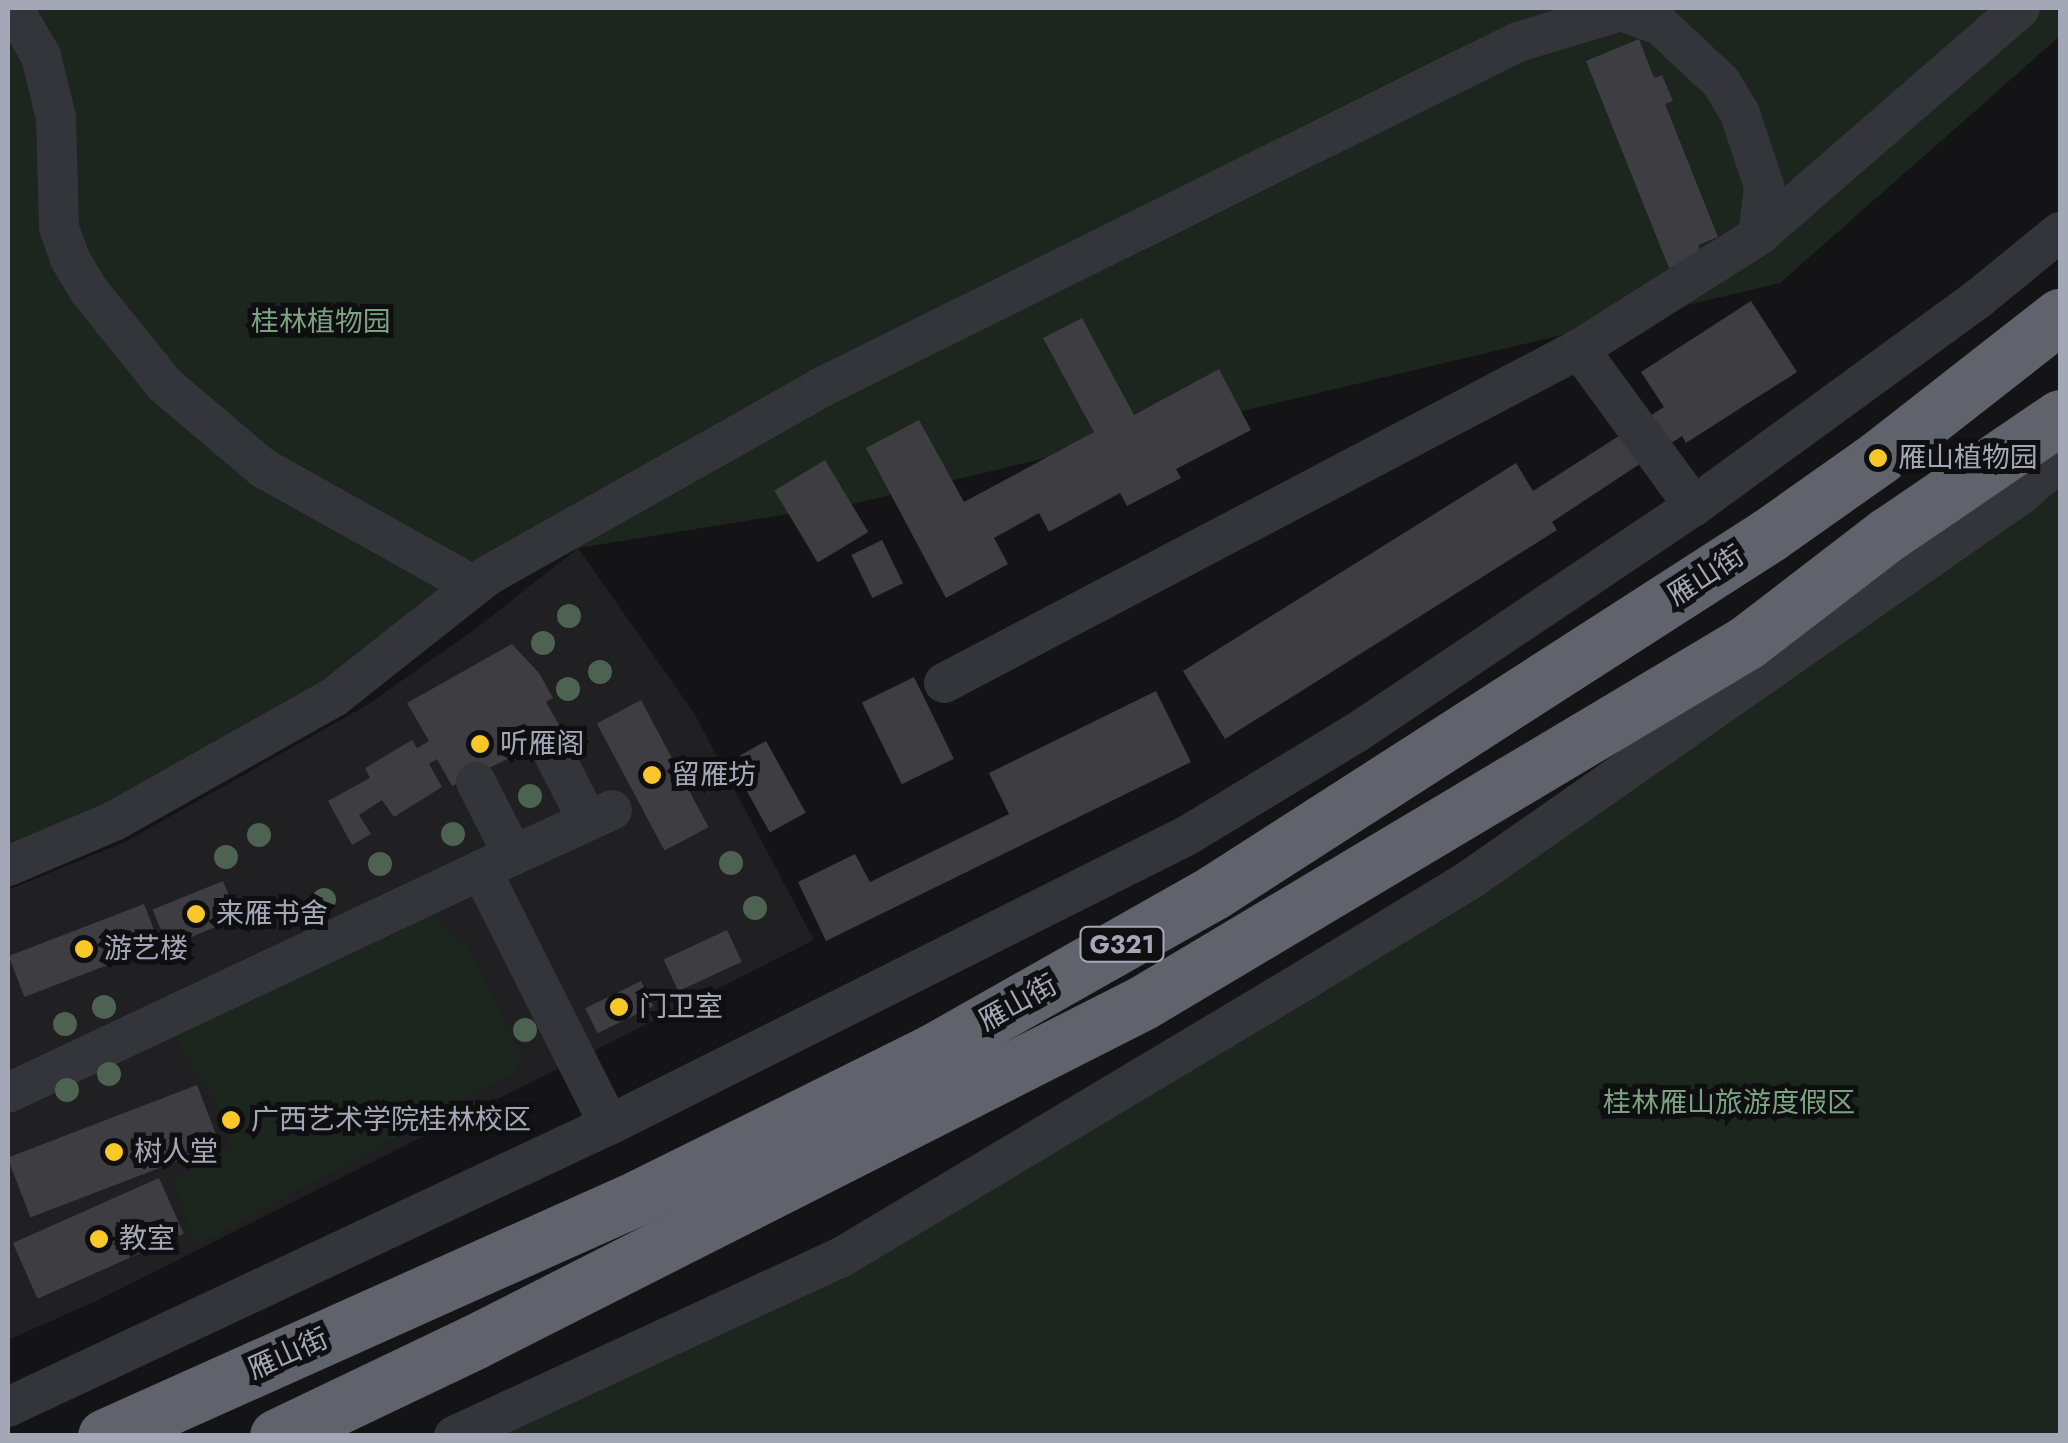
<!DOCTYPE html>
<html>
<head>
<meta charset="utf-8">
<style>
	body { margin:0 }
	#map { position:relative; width:2068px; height:1443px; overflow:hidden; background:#141315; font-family:Jost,"Noto Sans SC",sans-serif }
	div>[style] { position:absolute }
	.built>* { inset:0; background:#201f22 }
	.green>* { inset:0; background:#1d251f }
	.building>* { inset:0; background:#3e3d42; transform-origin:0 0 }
	.minor>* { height:40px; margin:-20px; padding:0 20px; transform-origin:20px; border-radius:20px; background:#34353a }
	.highway>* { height:55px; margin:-27.5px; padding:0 27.5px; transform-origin:27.5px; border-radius:27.5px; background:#60626c }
	.trees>* { width:24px; height:24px; margin:-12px; border-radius:50%; background:#4d6250 }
	.dots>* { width:28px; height:28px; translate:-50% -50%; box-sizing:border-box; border:5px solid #0f0e10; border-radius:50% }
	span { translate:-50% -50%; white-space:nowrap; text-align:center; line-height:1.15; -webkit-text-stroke:10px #0f0e10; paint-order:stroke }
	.shield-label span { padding:2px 8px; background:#0f0e10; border:2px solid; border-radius:8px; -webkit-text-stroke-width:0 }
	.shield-label { font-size:25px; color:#a4a8b6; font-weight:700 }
	.park-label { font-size:28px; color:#7ba281 }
	.poi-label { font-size:28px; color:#a4a8b6 }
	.left { translate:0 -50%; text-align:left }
	.street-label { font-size:28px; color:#a4a8b6 }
	.frame { position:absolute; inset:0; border:10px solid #a4a8b6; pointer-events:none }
</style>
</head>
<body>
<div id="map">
	<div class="built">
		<i style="clip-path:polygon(578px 548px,694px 713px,814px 940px,96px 1301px,8px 1340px,8px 890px,127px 841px,367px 705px,481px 625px)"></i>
	</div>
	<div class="green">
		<i style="clip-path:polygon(8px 8px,2060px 8px,2060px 36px,1780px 283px,857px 503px,578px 548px,282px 713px,8px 855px)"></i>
		<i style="clip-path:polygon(2060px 461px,2060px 1435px,454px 1436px,840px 1258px,1305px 980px)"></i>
		<i style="clip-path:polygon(432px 915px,467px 944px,520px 1055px,514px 1073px,196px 1246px,172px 1178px,231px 1153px,216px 1102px,169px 1029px)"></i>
	</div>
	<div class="building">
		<i style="clip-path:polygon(1639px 39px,1654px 78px,1662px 75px,1673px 101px,1665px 104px,1718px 237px,1698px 245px,1702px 255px,1669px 268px,1586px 61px)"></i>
		<i style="clip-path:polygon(1751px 301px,1797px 372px,1686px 443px,1682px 436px,1552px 522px,1557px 530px,1225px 739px,1183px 671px,1516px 463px,1533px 491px,1664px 407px,1641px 372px)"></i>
		<i style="clip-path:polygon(1082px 318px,1134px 415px,1219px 369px,1251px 430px,1176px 469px,1181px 478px,1127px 506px,1120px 493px,1049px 532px,1039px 513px,994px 538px,1008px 564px,946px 598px,866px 448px,919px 420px,964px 502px,1094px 432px,1043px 338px)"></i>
		<i style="left:825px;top:460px;width:84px;height:59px;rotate:59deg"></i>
		<i style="left:882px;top:540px;width:48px;height:34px;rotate:64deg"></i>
		<i style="clip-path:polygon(512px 644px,539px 673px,553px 698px,546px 702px,563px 732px,452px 786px,437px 759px,429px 764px,442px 787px,394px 817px,382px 800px,359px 815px,371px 834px,352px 845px,328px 801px,370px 778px,365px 768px,412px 740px,417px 748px,429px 741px,407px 703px)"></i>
		<i style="left:914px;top:677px;width:91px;height:58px;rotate:64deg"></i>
		<i style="clip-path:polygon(1156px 691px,1191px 762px,826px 941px,798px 882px,855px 854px,870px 882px,1009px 814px,989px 773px)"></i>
		<i style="left:641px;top:700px;width:144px;height:50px;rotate:62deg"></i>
		<i style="left:766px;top:741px;width:82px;height:41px;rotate:61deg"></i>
		<i style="left:223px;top:881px;width:40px;height:76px;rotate:68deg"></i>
		<i style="left:144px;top:904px;width:44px;height:145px;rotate:69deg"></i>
		<i style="left:727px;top:930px;width:35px;height:70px;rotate:65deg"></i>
		<i style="left:641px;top:981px;width:28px;height:62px;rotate:64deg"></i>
		<i style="left:197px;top:1085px;width:64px;height:203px;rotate:69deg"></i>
		<i style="left:159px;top:1178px;width:61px;height:160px;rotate:66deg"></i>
	</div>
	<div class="minor">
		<i style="left:13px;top:8px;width:56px;rotate:59.7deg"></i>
		<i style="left:41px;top:56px;width:64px;rotate:76.4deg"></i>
		<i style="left:56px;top:118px;width:110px;rotate:88.4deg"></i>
		<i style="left:59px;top:228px;width:33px;rotate:70deg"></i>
		<i style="left:70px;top:259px;width:39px;rotate:59deg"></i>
		<i style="left:90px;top:292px;width:119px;rotate:51.1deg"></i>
		<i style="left:165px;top:385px;width:128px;rotate:40.3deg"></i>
		<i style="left:263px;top:468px;width:242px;rotate:29.2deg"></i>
		<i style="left:1758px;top:236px;width:347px;rotate:-41deg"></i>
		<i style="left:944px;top:683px;width:717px;rotate:-27.74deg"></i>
		<i style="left:549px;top:745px;width:85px;rotate:62.8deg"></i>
		<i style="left:476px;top:782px;width:82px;rotate:63.1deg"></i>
		<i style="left:8px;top:866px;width:115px;rotate:-23deg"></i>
		<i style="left:114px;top:821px;width:253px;rotate:-29.4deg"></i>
		<i style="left:334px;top:697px;width:195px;rotate:-38.3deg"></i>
		<i style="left:487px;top:576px;width:382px;rotate:-29.4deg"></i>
		<i style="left:820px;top:388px;width:779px;rotate:-26.37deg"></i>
		<i style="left:1518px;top:42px;width:108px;rotate:-16.8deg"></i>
		<i style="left:1621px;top:11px;width:41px;rotate:19.7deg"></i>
		<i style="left:1660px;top:25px;width:83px;rotate:43.1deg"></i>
		<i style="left:1721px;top:82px;width:37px;rotate:59deg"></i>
		<i style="left:1740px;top:114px;width:76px;rotate:71.6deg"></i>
		<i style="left:1764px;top:186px;width:50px;rotate:96.8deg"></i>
		<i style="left:1758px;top:236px;width:212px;rotate:147.7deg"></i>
		<i style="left:1579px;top:349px;width:195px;rotate:53.8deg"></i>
		<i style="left:481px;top:870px;width:144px;rotate:-24.6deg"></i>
		<i style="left:8px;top:1093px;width:523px;rotate:-25.24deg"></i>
		<i style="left:481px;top:870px;width:285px;rotate:63.3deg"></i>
		<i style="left:8px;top:1407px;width:664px;rotate:-25.14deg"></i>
		<i style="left:609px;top:1125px;width:648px;rotate:-26.6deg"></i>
		<i style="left:1188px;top:835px;width:197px;rotate:-31.3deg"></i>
		<i style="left:1356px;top:733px;width:407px;rotate:-33.9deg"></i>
		<i style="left:1694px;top:506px;width:353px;rotate:-36.1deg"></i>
		<i style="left:1979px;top:298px;width:104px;rotate:-39.2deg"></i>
		<i style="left:454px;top:1436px;width:425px;rotate:-24.8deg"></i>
		<i style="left:840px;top:1258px;width:542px;rotate:-30.87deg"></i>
		<i style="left:1305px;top:980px;width:191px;rotate:-31.3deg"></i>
		<i style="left:1468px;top:881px;width:674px;rotate:-34.96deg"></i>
		<i style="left:2020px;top:495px;width:52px;rotate:-40.4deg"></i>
	</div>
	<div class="highway">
		<i style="left:105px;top:1436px;width:585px;rotate:-24.11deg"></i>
		<i style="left:639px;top:1197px;width:328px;rotate:-26.4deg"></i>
		<i style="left:933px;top:1051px;width:323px;rotate:-29.5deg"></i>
		<i style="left:1214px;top:892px;width:660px;rotate:-32.75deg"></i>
		<i style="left:1769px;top:535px;width:133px;rotate:-35.2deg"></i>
		<i style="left:1878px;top:458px;width:231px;rotate:-38deg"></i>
		<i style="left:277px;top:1436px;width:218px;rotate:-25.5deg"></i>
		<i style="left:474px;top:1342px;width:749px;rotate:-26.91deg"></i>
		<i style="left:1142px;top:1003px;width:705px;rotate:-30.82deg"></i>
		<i style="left:1747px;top:642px;width:178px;rotate:-37.5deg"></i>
		<i style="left:1888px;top:534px;width:208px;rotate:-34.2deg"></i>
	</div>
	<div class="trees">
		<i style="left:569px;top:616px"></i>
		<i style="left:543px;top:643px"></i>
		<i style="left:600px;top:672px"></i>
		<i style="left:568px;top:689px"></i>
		<i style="left:530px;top:796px"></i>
		<i style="left:453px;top:834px"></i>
		<i style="left:259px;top:835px"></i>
		<i style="left:226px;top:857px"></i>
		<i style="left:731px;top:863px"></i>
		<i style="left:380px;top:864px"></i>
		<i style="left:324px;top:900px"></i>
		<i style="left:755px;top:908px"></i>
		<i style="left:104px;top:1007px"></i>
		<i style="left:65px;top:1024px"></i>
		<i style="left:525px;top:1030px"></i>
		<i style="left:109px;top:1074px"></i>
		<i style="left:67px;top:1090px"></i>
	</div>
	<div class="dots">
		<i style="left:1878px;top:458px;background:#f9c828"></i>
		<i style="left:480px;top:744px;background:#f9c828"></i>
		<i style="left:652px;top:775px;background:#f9c828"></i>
		<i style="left:196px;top:914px;background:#f9c828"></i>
		<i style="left:84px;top:949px;background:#f9c828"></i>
		<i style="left:619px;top:1007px;background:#f9c828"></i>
		<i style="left:231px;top:1120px;background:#f9c828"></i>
		<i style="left:114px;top:1152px;background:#f9c828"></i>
		<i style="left:99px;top:1239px;background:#f9c828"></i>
	</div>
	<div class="shield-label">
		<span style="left:1122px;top:944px">G321</span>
	</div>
	<div class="park-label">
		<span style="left:321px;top:322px">桂林植物园</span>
		<span style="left:1729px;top:1103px">桂林雁山旅游度假区</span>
	</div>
	<div class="poi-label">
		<span class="left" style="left:1898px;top:458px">雁山植物园</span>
		<span class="left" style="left:500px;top:744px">听雁阁</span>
		<span class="left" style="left:672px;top:775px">留雁坊</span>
		<span class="left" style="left:216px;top:914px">来雁书舍</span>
		<span class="left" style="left:104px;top:949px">游艺楼</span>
		<span class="left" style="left:639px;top:1007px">门卫室</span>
		<span class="left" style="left:251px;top:1120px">广西艺术学院桂林校区</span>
		<span class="left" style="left:134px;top:1152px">树人堂</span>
		<span class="left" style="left:119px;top:1239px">教室</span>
	</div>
	<div class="street-label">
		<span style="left:1706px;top:576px;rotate:-33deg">雁山街</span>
		<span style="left:1018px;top:1003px;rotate:-29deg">雁山街</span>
		<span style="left:288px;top:1354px;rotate:-24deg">雁山街</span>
	</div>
	<div class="frame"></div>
</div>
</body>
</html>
